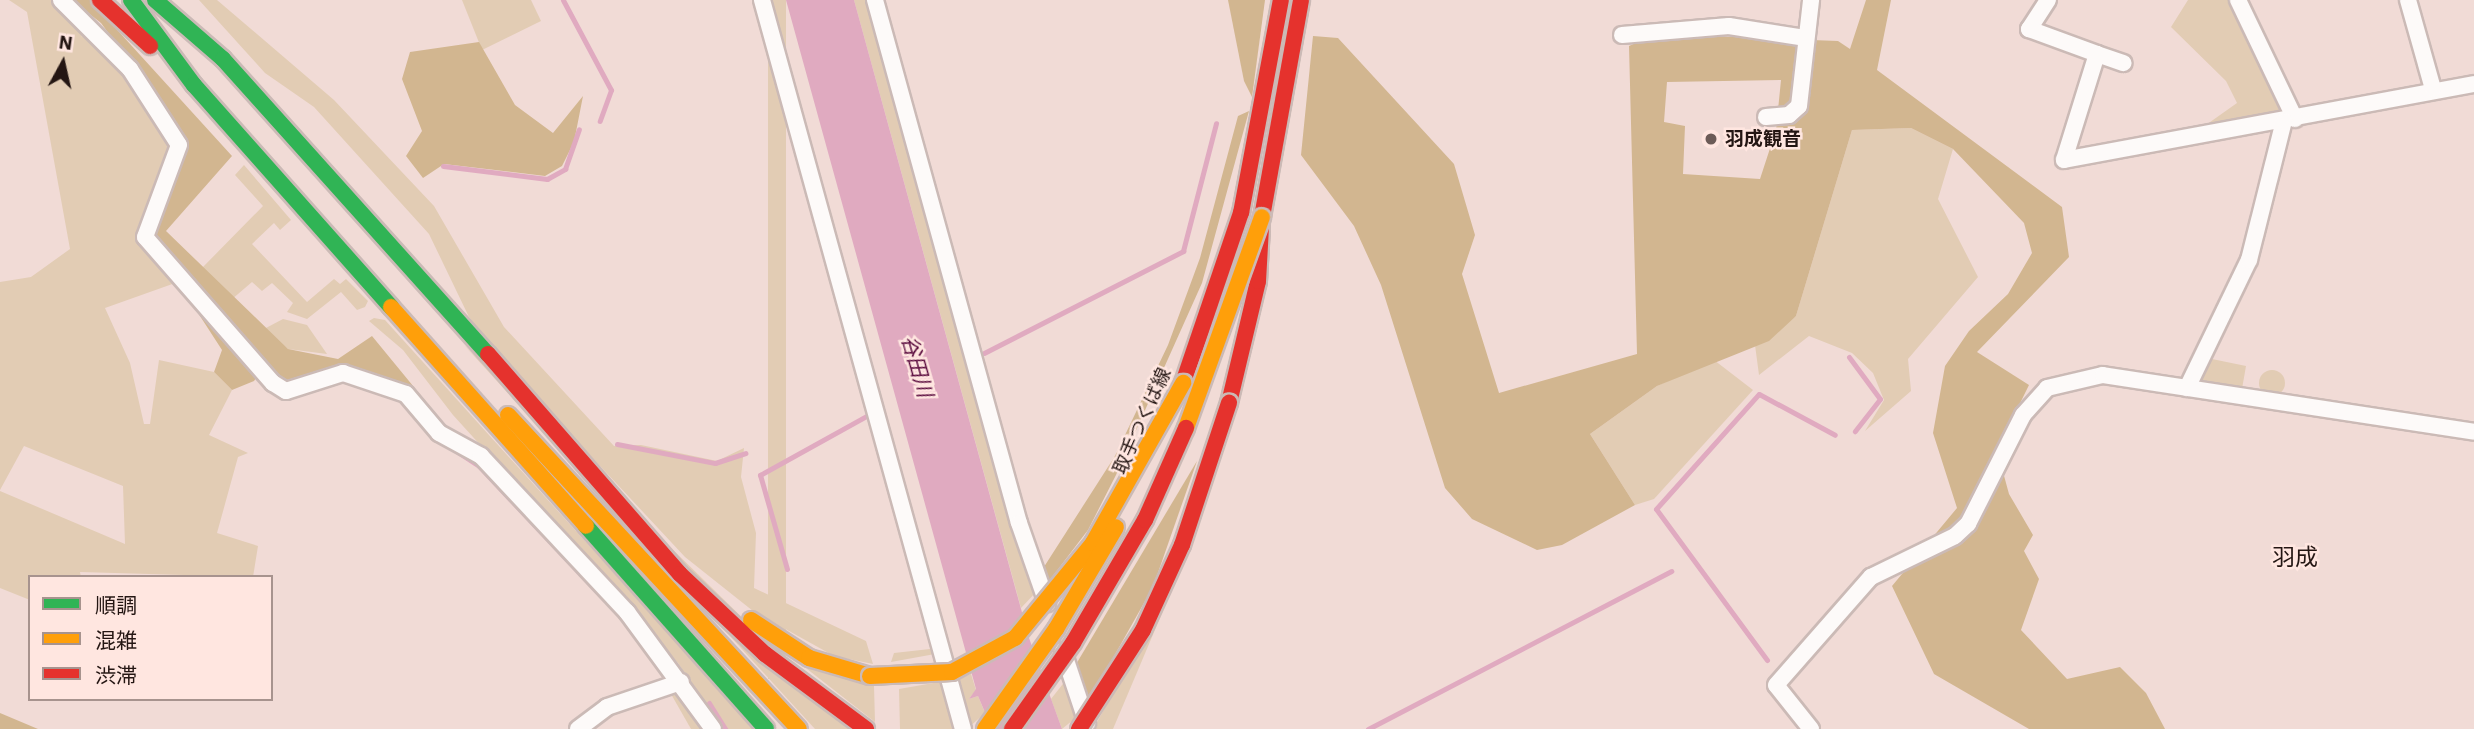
<!DOCTYPE html>
<html>
<head>
<meta charset="utf-8">
<style>
	body { margin:0 }
	#map { position:relative; width:2474px; height:729px; overflow:hidden; background:#f1dbd6; font-family:"IBM Plex Sans","Noto Sans JP",sans-serif }
	div>[style] { position:absolute }
	.green>* { inset:0; background:#e2ccb4; transform-origin:0 0 }
	.round { border-radius:50% }
	.forest>* { inset:0; background:#d2b690 }
	.water>* { inset:0; background:#e0aac0 }
	.stream>* { height:5px; margin:-2.5px; padding:0 2.5px; transform-origin:2.5px; border-radius:2.5px; background:#e0aac0 }
	.roads { filter:drop-shadow(2px 0 #cbbab6) drop-shadow(-2px 0 #cbbab6) drop-shadow(0 2px #cbbab6) drop-shadow(0 -2px #cbbab6) }
	.street>* { height:16px; margin:-8px; padding:0 8px; transform-origin:8px; border-radius:8px; background:#fdfaf9 }
	.fast>* { height:16px; margin:-8px; padding:0 8px; transform-origin:8px; border-radius:8px; background:#30b455 }
	.slow>* { height:16px; margin:-8px; padding:0 8px; transform-origin:8px; border-radius:8px; background:#ff9f0a }
	.jam>* { height:16px; margin:-8px; padding:0 8px; transform-origin:8px; border-radius:8px; background:#e5322d }
	.bridges { filter:drop-shadow(2px 0 #cbbab6) drop-shadow(-2px 0 #cbbab6) drop-shadow(0 2px #cbbab6) drop-shadow(0 -2px #cbbab6) }
	.slow-bridge>* { height:16px; margin:-8px; padding:0 8px; transform-origin:8px; border-radius:8px; background:#ff9f0a }
	.jam-bridge>* { height:16px; margin:-8px; padding:0 8px; transform-origin:8px; border-radius:8px; background:#e5322d }
	.dots>* { width:19px; height:19px; translate:-50% -50%; box-sizing:border-box; border:4px solid #ffe6e0; border-radius:50% }
	span { translate:-50% -50%; white-space:nowrap; text-align:center; line-height:1.15; -webkit-text-stroke:5px #ffe6e0; paint-order:stroke }
	.poi-label { font-size:19px; color:#241613; font-weight:700 }
	.left { translate:0 -50%; text-align:left }
	.street-label { font-size:19px; color:#241613 }
	.water-label { font-size:21px; color:#59093c; font-style:italic }
	.quarter-label { font-size:23px; color:#241613 }
	.legend { position:absolute; left:28px; top:575px; width:245px; height:126px; box-sizing:border-box; background:#ffe6e0; border:2px solid #a7938e; margin:0; padding:9px 12px; list-style:none; font-size:21px; color:#241613 }
	.legend li { display:flex; align-items:center; gap:14px; height:35px }
	.legend b { width:35px; border:2px solid #a7938e }
	.north { position:absolute; left:28px; top:28px; width:70px; height:70px; -webkit-text-stroke:5px #ffe6e0; paint-order:stroke; rotate:8deg; font-size:19px; font-weight:700; line-height:28px; text-align:center; color:#241613 }
	.north::after { content:''; display:block; margin:auto; width:24px; height:32px; background:#241613; clip-path:polygon(50% 0,100% 100%,50% 72%,0 100%) }
</style>
</head>
<body>
<div id="map">
	<div class="green">
		<i style="clip-path:polygon(9px 0,52px 0,74px 18px,82px 37px,86px 33px,109px 49px,171px 139px,138px 238px,178px 282px,105px 308px,130px 363px,144px 424px,150px 424px,159px 360px,214px 372px,232px 390px,209px 435px,248px 453px,238px 457px,217px 533px,258px 546px,253px 577px,80px 572px,81px 577px,30px 577px,30px 600px,0 588px,0 491px,125px 544px,123px 486px,24px 446px,0 490px,0 282px,31px 277px,70px 249px,27px 12px)"></i>
		<i style="clip-path:polygon(199px 0,217px 0,334px 100px,434px 206px,504px 327px,614px 446px,641px 445px,717px 461px,744px 448px,741px 477px,756px 533px,754px 588px,866px 641px,873px 664px,834px 656px,753px 611px,685px 557px,506px 365px,469px 317px,429px 234px,314px 107px,265px 73px)"></i>
		<i style="clip-path:polygon(462px 0,531px 0,541px 21px,482px 50px)"></i>
		<i style="left:768px;top:0;width:18px;height:679px"></i>
		<i style="clip-path:polygon(854px 0,870px 0,1038px 590px,1021px 608px)"></i>
		<i style="clip-path:polygon(2188px 0,2230px 0,2281px 113px,2196px 132px,2237px 103px,2226px 81px,2171px 27px)"></i>
		<i style="clip-path:polygon(1911px 128px,1953px 149px,1938px 199px,1978px 277px,1908px 359px,1911px 391px,1865px 431px,1884px 400px,1873px 373px,1852px 353px,1809px 336px,1759px 375px,1755px 345px,1796px 316px,1852px 130px)"></i>
		<i style="clip-path:polygon(244px 165px,291px 220px,280px 230px,274px 223px,252px 244px,307px 302px,334px 279px,340px 284px,346px 279px,368px 301px,365px 307px,357px 310px,341px 292px,307px 319px,287px 312px,293px 303px,272px 283px,262px 291px,252px 282px,231px 300px,202px 268px,263px 206px,235px 175px)"></i>
		<i style="clip-path:polygon(374px 318px,385px 320px,755px 729px,721px 729px,678px 663px,453px 415px,403px 350px,369px 321px)"></i>
		<i style="clip-path:polygon(283px 319px,307px 325px,327px 354px,288px 349px,264px 329px)"></i>
		<i style="clip-path:polygon(464px 345px,856px 729px,815px 729px)"></i>
		<i style="clip-path:polygon(2212px 359px,2246px 366px,2242px 389px,2199px 382px)"></i>
		<i style="clip-path:polygon(1714px 360px,1753px 390px,1654px 499px,1635px 505px,1590px 434px,1657px 386px)"></i>
		<i class="round" style="left:2259px;top:370px;width:26px;height:26px"></i>
		<i style="clip-path:polygon(1171px 592px,1113px 729px,1093px 729px)"></i>
		<i style="clip-path:polygon(930px 649px,935px 654px,891px 662px,894px 653px)"></i>
		<i style="clip-path:polygon(784px 651px,874px 686px,875px 722px)"></i>
		<i style="clip-path:polygon(971px 674px,976px 690px,969px 699px,978px 696px,985px 713px,967px 729px,953px 682px)"></i>
		<i style="clip-path:polygon(1066px 680px,1079px 715px,1062px 729px,1051px 699px)"></i>
		<i style="clip-path:polygon(945px 681px,958px 729px,900px 729px,899px 689px)"></i>
		<i style="clip-path:polygon(671px 694px,681px 695px,703px 729px,691px 729px)"></i>
	</div>
	<div class="forest">
		<i style="clip-path:polygon(72px 0,90px 0,232px 156px,166px 231px,288px 349px,338px 359px,372px 336px,441px 420px,408px 388px,355px 371px,285px 385px,152px 237px,184px 145px,180px 130px,101px 23px)"></i>
		<i style="clip-path:polygon(1228px 0,1265px 0,1252px 97px,1244px 81px)"></i>
		<i style="clip-path:polygon(evenodd,1866px 0,1891px 0,1877px 70px,2062px 207px,2069px 257px,1977px 352px,2029px 385px,1997px 450px,2009px 494px,2033px 535px,2024px 551px,2039px 579px,2021px 630px,2067px 679px,2120px 667px,2146px 693px,2165px 729px,2029px 729px,1934px 674px,1892px 586px,1957px 508px,1933px 433px,1945px 366px,1969px 331px,2008px 294px,2032px 253px,2024px 223px,1953px 149px,1911px 128px,1852px 130px,1796px 316px,1769px 341px,1657px 386px,1590px 434px,1635px 505px,1562px 545px,1537px 550px,1472px 519px,1445px 488px,1381px 285px,1354px 226px,1301px 155px,1313px 36px,1338px 38px,1454px 164px,1475px 235px,1462px 274px,1499px 393px,1637px 354px,1629px 46px,1655px 34px,1838px 41px,1850px 49px,1866px 0,1781px 80px,1776px 130px,1760px 179px,1683px 174px,1685px 126px,1664px 122px,1667px 82px,1781px 80px)"></i>
		<i style="clip-path:polygon(479px 42px,515px 105px,553px 133px,583px 96px,574px 142px,562px 166px,545px 176px,444px 164px,423px 178px,406px 156px,422px 131px,402px 79px,410px 52px)"></i>
		<i style="clip-path:polygon(1249px 111px,1202px 283px,1116px 475px,1088px 530px,1046px 585px,1042px 570px,1115px 456px,1168px 345px,1200px 258px,1238px 116px)"></i>
		<i style="clip-path:polygon(178px 282px,260px 372px,254px 381px,232px 390px,214px 372px,222px 350px)"></i>
		<i style="clip-path:polygon(1197px 461px,1153px 587px,1086px 706px,1072px 671px)"></i>
		<i style="clip-path:polygon(0 713px,38px 729px,0 729px)"></i>
	</div>
	<div class="water">
		<i style="clip-path:polygon(786px 0,854px 0,1029px 638px,1062px 729px,992px 729px,978px 696px,969px 699px,976px 689px)"></i>
	</div>
	<div class="stream">
		<i style="left:563px;top:0;width:102px;rotate:61.9deg"></i>
		<i style="left:611px;top:90px;width:33px;rotate:110deg"></i>
		<i style="left:443px;top:166px;width:105px;rotate:7.1deg"></i>
		<i style="left:547px;top:179px;width:21px;rotate:-29deg"></i>
		<i style="left:565px;top:169px;width:42px;rotate:-70.7deg"></i>
		<i style="left:984px;top:353px;width:224px;rotate:-27.1deg"></i>
		<i style="left:1183px;top:251px;width:132px;rotate:-75.5deg"></i>
		<i style="left:1849px;top:357px;width:52px;rotate:53.6deg"></i>
		<i style="left:1880px;top:399px;width:41px;rotate:128deg"></i>
		<i style="left:617px;top:444px;width:100px;rotate:11deg"></i>
		<i style="left:715px;top:463px;width:32px;rotate:-18deg"></i>
		<i style="left:453px;top:449px;width:31px;rotate:33deg"></i>
		<i style="left:479px;top:466px;width:183px;rotate:46.8deg"></i>
		<i style="left:787px;top:569px;width:98px;rotate:-106deg"></i>
		<i style="left:760px;top:475px;width:126px;rotate:-29deg"></i>
		<i style="left:1767px;top:660px;width:187px;rotate:-126.3deg"></i>
		<i style="left:1656px;top:509px;width:154px;rotate:-48.2deg"></i>
		<i style="left:1759px;top:394px;width:86px;rotate:28.3deg"></i>
		<i style="left:709px;top:703px;width:31px;rotate:58deg"></i>
		<i style="left:1368px;top:729px;width:342px;rotate:-27.5deg"></i>
	</div>
	<div class="roads">
		<div class="street">
			<i style="left:61px;top:0;width:98px;rotate:45deg"></i>
			<i style="left:130px;top:69px;width:90px;rotate:57.2deg"></i>
			<i style="left:179px;top:145px;width:98px;rotate:110.3deg"></i>
			<i style="left:145px;top:237px;width:194px;rotate:48.8deg"></i>
			<i style="left:273px;top:383px;width:15px;rotate:32deg"></i>
			<i style="left:286px;top:391px;width:60px;rotate:-17.5deg"></i>
			<i style="left:343px;top:373px;width:66px;rotate:18.4deg"></i>
			<i style="left:406px;top:394px;width:51px;rotate:49.8deg"></i>
			<i style="left:439px;top:433px;width:48px;rotate:28.7deg"></i>
			<i style="left:481px;top:456px;width:214px;rotate:46.9deg"></i>
			<i style="left:627px;top:612px;width:145px;rotate:53.7deg"></i>
			<i style="left:762px;top:0;width:756px;rotate:74.59deg"></i>
			<i style="left:875px;top:0;width:542px;rotate:74.61deg"></i>
			<i style="left:1019px;top:523px;width:85px;rotate:70.7deg"></i>
			<i style="left:2048px;top:0;width:35px;rotate:123deg"></i>
			<i style="left:2029px;top:29px;width:72px;rotate:20.2deg"></i>
			<i style="left:2097px;top:54px;width:111px;rotate:107.3deg"></i>
			<i style="left:2064px;top:160px;width:417px;rotate:-10.5deg"></i>
			<i style="left:2238px;top:0;width:132px;rotate:64.4deg"></i>
			<i style="left:2408px;top:0;width:92px;rotate:74.3deg"></i>
			<i style="left:1622px;top:35px;width:107px;rotate:-4.8deg"></i>
			<i style="left:1729px;top:26px;width:78px;rotate:8.9deg"></i>
			<i style="left:2097px;top:54px;width:28px;rotate:19deg"></i>
			<i style="left:1766px;top:117px;width:23px;rotate:-5deg"></i>
			<i style="left:1789px;top:115px;width:13px;rotate:-42deg"></i>
			<i style="left:1799px;top:106px;width:107px;rotate:-83.5deg"></i>
			<i style="left:2187px;top:388px;width:142px;rotate:-64.2deg"></i>
			<i style="left:2249px;top:260px;width:143px;rotate:-75.9deg"></i>
			<i style="left:1063px;top:651px;width:76px;rotate:71.6deg"></i>
			<i style="left:578px;top:729px;width:36px;rotate:-37deg"></i>
			<i style="left:607px;top:707px;width:78px;rotate:-18.7deg"></i>
			<i style="left:1811px;top:729px;width:56px;rotate:-128.5deg"></i>
			<i style="left:1776px;top:685px;width:144px;rotate:-48.7deg"></i>
			<i style="left:1871px;top:577px;width:93px;rotate:-26deg"></i>
			<i style="left:1955px;top:536px;width:18px;rotate:-43deg"></i>
			<i style="left:1968px;top:524px;width:122px;rotate:-63.2deg"></i>
			<i style="left:2023px;top:415px;width:36px;rotate:-48deg"></i>
			<i style="left:2047px;top:388px;width:57px;rotate:-13.1deg"></i>
			<i style="left:2103px;top:375px;width:375px;rotate:8.7deg"></i>
		</div>
		<div class="fast">
			<i style="left:131px;top:0;width:106px;rotate:53.5deg"></i>
			<i style="left:194px;top:85px;width:297px;rotate:48.4deg"></i>
			<i style="left:155px;top:0;width:90px;rotate:40.9deg"></i>
			<i style="left:223px;top:59px;width:397px;rotate:48.1deg"></i>
			<i style="left:586px;top:526px;width:271px;rotate:48.4deg"></i>
		</div>
		<div class="slow">
			<i style="left:391px;top:307px;width:293px;rotate:48.3deg"></i>
			<i style="left:508px;top:415px;width:428px;rotate:47.2deg"></i>
			<i style="left:751px;top:620px;width:69px;rotate:33.2deg"></i>
			<i style="left:809px;top:658px;width:64px;rotate:16.4deg"></i>
		</div>
		<div class="jam">
			<i style="left:100px;top:0;width:68px;rotate:42.6deg"></i>
			<i style="left:1262px;top:217px;width:220px;rotate:-79.8deg"></i>
			<i style="left:488px;top:354px;width:292px;rotate:48.9deg"></i>
			<i style="left:680px;top:574px;width:117px;rotate:43.3deg"></i>
			<i style="left:765px;top:654px;width:126px;rotate:36.6deg"></i>
			<i style="left:1183px;top:383px;width:180px;rotate:-71.2deg"></i>
			<i style="left:1241px;top:213px;width:217px;rotate:-79.4deg"></i>
			<i style="left:1229px;top:403px;width:125px;rotate:-76.6deg"></i>
			<i style="left:1258px;top:281px;width:54px;rotate:-86.8deg"></i>
		</div>
	</div>
	<div class="bridges">
		<div class="slow-bridge">
			<i style="left:1186px;top:428px;width:224px;rotate:-70.2deg"></i>
			<i style="left:870px;top:676px;width:82px;rotate:-2.8deg"></i>
			<i style="left:952px;top:672px;width:72px;rotate:-28.4deg"></i>
			<i style="left:1015px;top:638px;width:123px;rotate:-50.6deg"></i>
			<i style="left:1093px;top:543px;width:184px;rotate:-60.6deg"></i>
			<i style="left:985px;top:729px;width:123px;rotate:-54.6deg"></i>
			<i style="left:1056px;top:629px;width:118px;rotate:-59.5deg"></i>
		</div>
		<div class="jam-bridge">
			<i style="left:1012px;top:729px;width:105px;rotate:-54.7deg"></i>
			<i style="left:1073px;top:643px;width:143px;rotate:-59.7deg"></i>
			<i style="left:1145px;top:520px;width:101px;rotate:-66deg"></i>
			<i style="left:1079px;top:729px;width:118px;rotate:-57.1deg"></i>
			<i style="left:1143px;top:630px;width:94px;rotate:-65.4deg"></i>
			<i style="left:1182px;top:545px;width:150px;rotate:-71.7deg"></i>
		</div>
	</div>
	<div class="dots">
		<i style="left:1711px;top:139px;background:#6c5b57"></i>
	</div>
	<div class="poi-label">
		<span class="left" style="left:1725px;top:139px">羽成観音</span>
	</div>
	<div class="street-label">
		<span style="left:1142px;top:421px;rotate:-66deg">取手つくば線</span>
	</div>
	<div class="water-label">
		<span style="left:918px;top:366px;rotate:74deg">谷田川</span>
	</div>
	<div class="quarter-label">
		<span style="left:2295px;top:556px">羽成</span>
	</div>
	<ul class="legend">
	<li><b style="height:9px;background:#30b455"></b>順調</li>
	<li><b style="height:9px;background:#ff9f0a"></b>混雑</li>
	<li><b style="height:9px;background:#e5322d"></b>渋滞</li>
	</ul>
	<div class="north">N</div>
</div>
</body>
</html>
